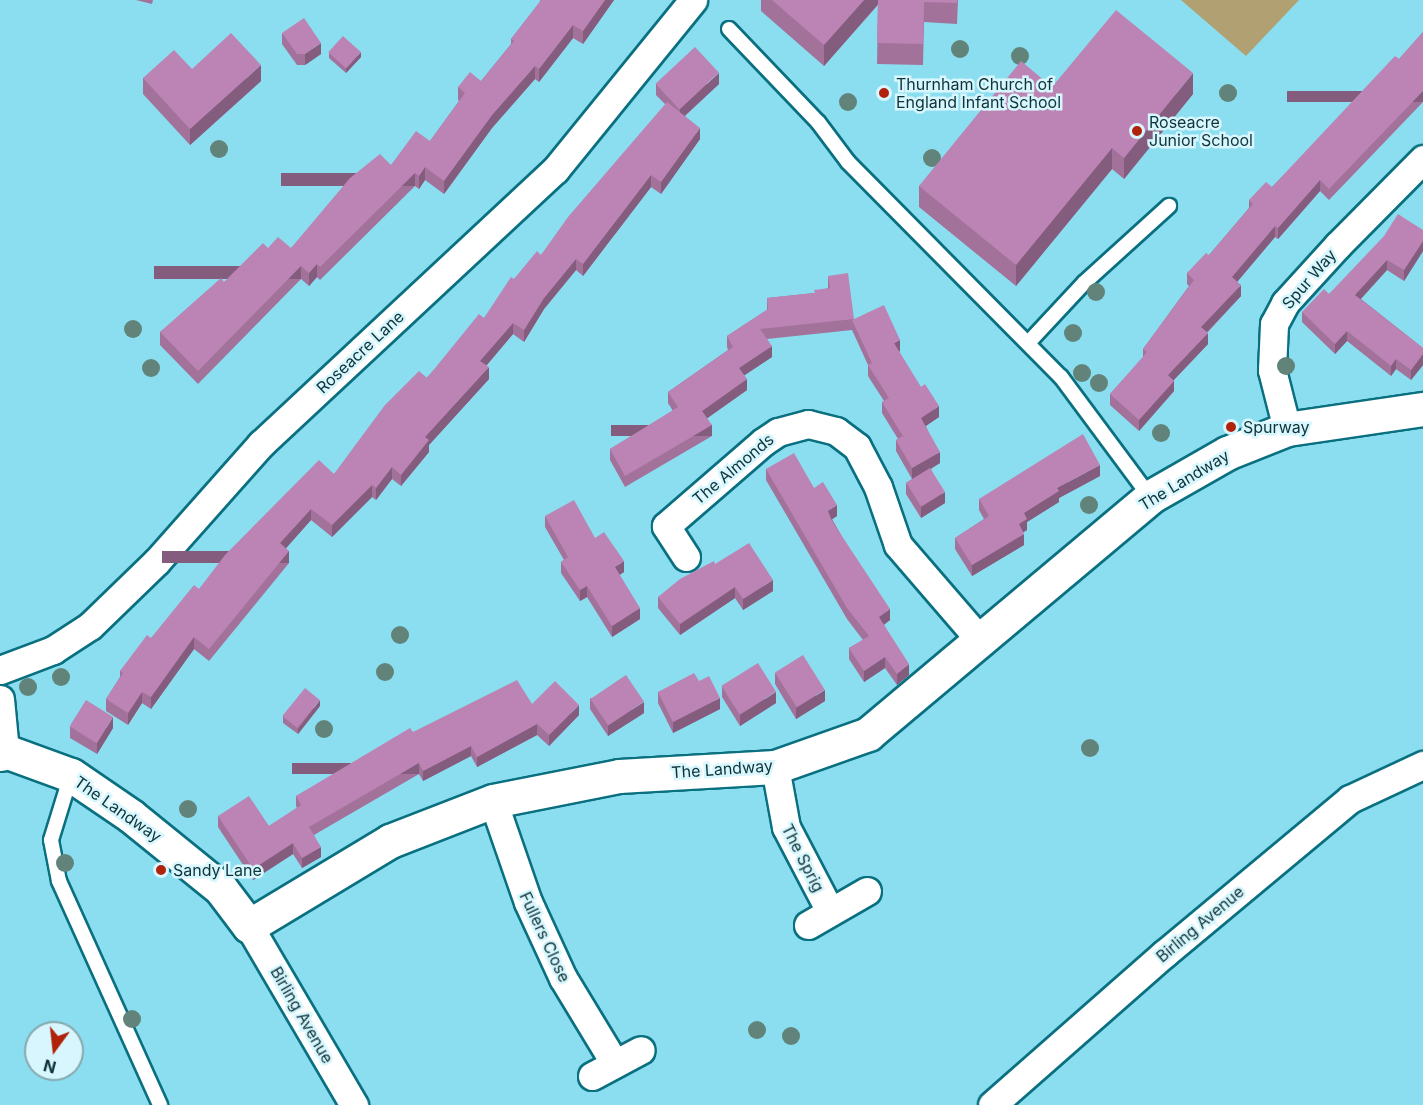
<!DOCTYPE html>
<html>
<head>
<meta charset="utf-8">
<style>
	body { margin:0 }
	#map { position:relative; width:1423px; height:1105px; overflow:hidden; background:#8adeef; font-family:Inter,sans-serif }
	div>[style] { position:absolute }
	.green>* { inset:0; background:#b0a072 }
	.roads { filter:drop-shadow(2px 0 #0a7080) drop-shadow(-2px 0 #0a7080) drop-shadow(0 2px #0a7080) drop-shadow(0 -2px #0a7080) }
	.lane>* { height:14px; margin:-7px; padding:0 7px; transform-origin:7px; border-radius:7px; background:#fff }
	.street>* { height:27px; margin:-13.5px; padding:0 13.5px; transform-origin:13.5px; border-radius:13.5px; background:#fff }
	.secondary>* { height:33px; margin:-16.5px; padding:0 16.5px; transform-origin:16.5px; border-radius:16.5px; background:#fff }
	.trees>* { width:18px; height:18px; margin:-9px; border-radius:50%; background:#628379 }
	.wall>* { inset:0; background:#a2729b }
	.shaded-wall>* { inset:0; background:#845c7e; transform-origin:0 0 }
	.building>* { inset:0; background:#bc84b4; transform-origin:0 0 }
	.dots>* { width:16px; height:16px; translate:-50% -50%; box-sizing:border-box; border:3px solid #d7f6fd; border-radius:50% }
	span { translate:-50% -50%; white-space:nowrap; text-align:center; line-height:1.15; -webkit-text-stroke:5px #d7f6fd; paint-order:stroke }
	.poi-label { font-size:16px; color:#0e3339 }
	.left { translate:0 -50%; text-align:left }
	.street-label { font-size:16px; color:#0e3339 }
	.north { position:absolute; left:24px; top:1021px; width:60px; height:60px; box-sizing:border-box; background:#d7f6fd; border:2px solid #87a8af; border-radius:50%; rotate:195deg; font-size:16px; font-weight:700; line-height:24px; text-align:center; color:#0e3339 }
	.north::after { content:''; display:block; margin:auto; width:21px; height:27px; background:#b0220a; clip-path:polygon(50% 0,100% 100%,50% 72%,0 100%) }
</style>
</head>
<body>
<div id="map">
	<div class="green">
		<i style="clip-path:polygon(1181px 0,1299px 0,1246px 56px)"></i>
	</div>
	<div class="roads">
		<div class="lane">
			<i style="left:729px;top:29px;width:129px;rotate:46.3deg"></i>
			<i style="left:818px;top:122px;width:50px;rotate:53.1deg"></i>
			<i style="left:848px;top:162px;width:303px;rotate:45.3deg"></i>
			<i style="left:1061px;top:377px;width:149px;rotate:53.4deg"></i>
			<i style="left:1029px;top:342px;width:81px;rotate:-47deg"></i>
			<i style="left:1084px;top:283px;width:115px;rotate:-42.2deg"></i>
			<i style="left:71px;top:775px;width:68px;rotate:107.1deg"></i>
			<i style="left:51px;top:840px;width:42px;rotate:79deg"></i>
			<i style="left:59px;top:881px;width:246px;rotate:65.7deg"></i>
		</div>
		<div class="street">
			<i style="left:1287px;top:429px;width:61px;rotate:-104.3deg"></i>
			<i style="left:1272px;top:370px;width:46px;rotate:-87.5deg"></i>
			<i style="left:1274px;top:324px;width:24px;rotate:-62deg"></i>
			<i style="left:1285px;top:303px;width:79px;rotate:-47.6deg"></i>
			<i style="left:1338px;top:245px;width:121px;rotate:-45.3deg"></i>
			<i style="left:686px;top:557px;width:37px;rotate:-123deg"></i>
			<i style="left:666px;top:526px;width:128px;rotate:-40.9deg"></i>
			<i style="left:763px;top:442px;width:18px;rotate:-34deg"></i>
			<i style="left:778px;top:432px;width:31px;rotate:-15deg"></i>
			<i style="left:808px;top:424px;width:29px;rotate:14deg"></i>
			<i style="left:836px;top:431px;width:26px;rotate:37deg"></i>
			<i style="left:857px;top:447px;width:45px;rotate:62.3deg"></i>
			<i style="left:878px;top:487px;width:61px;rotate:71deg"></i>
			<i style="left:898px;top:545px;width:124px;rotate:49.2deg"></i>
			<i style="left:0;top:670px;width:57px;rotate:-20.7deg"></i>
			<i style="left:53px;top:650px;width:44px;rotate:-33deg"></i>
			<i style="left:90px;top:626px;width:93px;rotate:-44.1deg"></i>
			<i style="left:157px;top:561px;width:157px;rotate:-48.4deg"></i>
			<i style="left:261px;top:444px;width:402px;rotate:-43deg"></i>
			<i style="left:555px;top:170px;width:219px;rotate:-50.9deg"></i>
			<i style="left:0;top:699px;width:52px;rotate:84.5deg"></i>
			<i style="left:775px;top:767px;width:61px;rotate:79.6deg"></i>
			<i style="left:786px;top:827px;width:95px;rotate:62.4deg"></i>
			<i style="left:493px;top:801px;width:107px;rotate:70.9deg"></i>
			<i style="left:528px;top:902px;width:84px;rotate:65.3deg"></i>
			<i style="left:563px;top:978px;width:100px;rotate:58.8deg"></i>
			<i style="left:808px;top:925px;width:68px;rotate:-30deg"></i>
			<i style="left:249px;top:926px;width:208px;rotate:59.6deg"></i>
			<i style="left:592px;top:1076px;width:55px;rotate:-28deg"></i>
			<i style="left:992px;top:1105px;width:229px;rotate:-41.3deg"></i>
			<i style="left:1164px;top:954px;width:242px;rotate:-39.8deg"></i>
			<i style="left:1350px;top:799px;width:81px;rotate:-25deg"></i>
		</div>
		<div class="secondary">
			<i style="left:0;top:754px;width:6px;rotate:-31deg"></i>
			<i style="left:5px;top:751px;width:70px;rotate:20deg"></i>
			<i style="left:71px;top:775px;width:73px;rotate:34.3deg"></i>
			<i style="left:131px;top:816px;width:116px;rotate:39deg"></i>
			<i style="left:221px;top:889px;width:46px;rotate:52.9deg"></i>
			<i style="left:249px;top:926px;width:165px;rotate:-31.1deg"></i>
			<i style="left:390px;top:841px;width:110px;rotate:-21.2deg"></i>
			<i style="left:493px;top:801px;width:128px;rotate:-11.2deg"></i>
			<i style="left:619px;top:776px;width:156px;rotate:-3.3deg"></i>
			<i style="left:775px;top:767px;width:99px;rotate:-19.5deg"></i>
			<i style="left:868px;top:734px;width:368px;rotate:-40deg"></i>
			<i style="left:1150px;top:497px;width:89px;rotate:-29.7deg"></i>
			<i style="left:1227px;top:453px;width:65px;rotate:-21.8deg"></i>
			<i style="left:1287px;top:429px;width:137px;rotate:-8.4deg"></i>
		</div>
	</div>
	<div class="trees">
		<i style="left:960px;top:49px"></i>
		<i style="left:1020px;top:56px"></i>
		<i style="left:1228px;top:93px"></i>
		<i style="left:848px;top:102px"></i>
		<i style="left:219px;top:149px"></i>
		<i style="left:932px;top:158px"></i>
		<i style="left:1096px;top:292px"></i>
		<i style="left:133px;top:329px"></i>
		<i style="left:1073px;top:333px"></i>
		<i style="left:1286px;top:366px"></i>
		<i style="left:151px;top:368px"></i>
		<i style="left:1082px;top:373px"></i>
		<i style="left:1099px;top:383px"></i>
		<i style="left:1161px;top:433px"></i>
		<i style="left:1089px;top:505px"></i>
		<i style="left:400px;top:635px"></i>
		<i style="left:385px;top:672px"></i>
		<i style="left:61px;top:677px"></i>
		<i style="left:28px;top:687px"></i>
		<i style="left:324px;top:729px"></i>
		<i style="left:1090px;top:748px"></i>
		<i style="left:188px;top:809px"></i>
		<i style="left:65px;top:863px"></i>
		<i style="left:132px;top:1019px"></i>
		<i style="left:757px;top:1030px"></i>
		<i style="left:791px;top:1036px"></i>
	</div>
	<div class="wall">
		<i style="clip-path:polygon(136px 0,153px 0,152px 4px)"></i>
		<i style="clip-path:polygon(540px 0,614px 0,583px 44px,573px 38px,539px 82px,535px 79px,492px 128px,444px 194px,425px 180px,419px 189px,415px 186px,320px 280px,317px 277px,309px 286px,301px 279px,198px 384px,160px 345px,160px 332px,268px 248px,291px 248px,391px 165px,430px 141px,459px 101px,458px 100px,458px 87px,481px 81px,511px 44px,511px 39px,540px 2px)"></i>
		<i style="clip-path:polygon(761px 0,958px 0,957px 24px,924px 22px,923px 65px,877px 64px,878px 5px,824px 66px,761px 11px)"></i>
		<i style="clip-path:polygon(1423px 32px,1423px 102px,1329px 200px,1320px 191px,1278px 239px,1275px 237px,1237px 282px,1241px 296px,1207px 333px,1208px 344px,1174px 380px,1174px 391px,1139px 431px,1110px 405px,1110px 394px,1143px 358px,1143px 349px,1189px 286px,1187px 284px,1187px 273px,1209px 255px,1249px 208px,1249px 200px,1272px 187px,1399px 59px)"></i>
		<i style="clip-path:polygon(282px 33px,321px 54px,305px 65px,297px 65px,282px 44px)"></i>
		<i style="clip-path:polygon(329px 53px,361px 57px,346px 73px,329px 58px)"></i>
		<i style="clip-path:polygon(192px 69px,261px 81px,190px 145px,143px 94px,143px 78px)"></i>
		<i style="clip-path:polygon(656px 84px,719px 84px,685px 116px,700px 139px,661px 194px,651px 187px,583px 276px,576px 270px,544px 309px,524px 342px,513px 334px,486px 366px,489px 379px,429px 445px,429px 452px,401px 486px,392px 479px,376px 500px,372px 497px,332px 537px,311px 520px,286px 548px,289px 563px,209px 661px,194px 649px,151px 709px,142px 703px,128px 725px,106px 711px,106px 699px,120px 677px,120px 671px,151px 638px,199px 589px,334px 474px,484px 318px,514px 279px,541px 255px,666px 105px,656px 95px)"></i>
		<i style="clip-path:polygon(1052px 87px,1193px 94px,1124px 179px,1112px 169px,1016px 286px,919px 207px,919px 186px)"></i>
		<i style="clip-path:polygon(1423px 230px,1423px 251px,1404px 281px,1387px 270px,1361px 299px,1423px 348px,1423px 365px,1411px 380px,1396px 369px,1391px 376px,1347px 341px,1335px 354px,1302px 322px,1302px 312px,1329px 294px)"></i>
		<i style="clip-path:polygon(828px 276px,854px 320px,900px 351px,899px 352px,939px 417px,926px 426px,940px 463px,931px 469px,945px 503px,921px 518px,906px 494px,906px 483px,912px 479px,896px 451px,896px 440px,898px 439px,882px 413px,882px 402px,884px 401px,868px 376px,868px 365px,852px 330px,767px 339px,772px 357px,744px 375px,747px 390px,707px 418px,712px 436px,625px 487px,610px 460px,610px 449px,673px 411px,668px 403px,668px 392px,728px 350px,727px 347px,727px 336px,767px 310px,767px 298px,814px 293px,828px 288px)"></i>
		<i style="clip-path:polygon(766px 469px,814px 488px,837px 516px,832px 519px,890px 620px,884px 625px,909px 675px,897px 685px,885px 668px,864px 682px,849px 659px,849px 648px,863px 640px,847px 619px,766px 480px)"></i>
		<i style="clip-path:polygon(1100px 476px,1059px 498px,1059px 502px,1027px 522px,1027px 530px,1023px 532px,1024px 545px,972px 576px,955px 549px,955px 538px,984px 519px,979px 510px,979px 499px)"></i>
		<i style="clip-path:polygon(545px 516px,595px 538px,624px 572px,619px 575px,640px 619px,612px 637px,587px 597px,580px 601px,561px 573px,561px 562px,564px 560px,545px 527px)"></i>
		<i style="clip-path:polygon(715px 564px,773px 591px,743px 610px,735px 598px,680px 635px,658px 608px,658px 597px)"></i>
		<i style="clip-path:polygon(775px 673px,825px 701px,796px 719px,775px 684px)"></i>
		<i style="clip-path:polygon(699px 681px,720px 709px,673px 733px,658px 703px,658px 692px)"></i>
		<i style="clip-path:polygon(722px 686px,776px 703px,740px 726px,722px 697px)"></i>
		<i style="clip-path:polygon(590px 698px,644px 713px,608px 736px,590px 709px)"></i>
		<i style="clip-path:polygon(532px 704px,579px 715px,549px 746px,537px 735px,477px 767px,471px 756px,423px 781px,419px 774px,314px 835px,321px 857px,302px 868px,293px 854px,253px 880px,218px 827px,218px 816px,269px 826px,297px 808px,296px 806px,296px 796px,413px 732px)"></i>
		<i style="clip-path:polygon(320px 706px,298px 734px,283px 723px,283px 717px)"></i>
		<i style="clip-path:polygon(70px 727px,113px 728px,97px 754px,70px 738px)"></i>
	</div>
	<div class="shaded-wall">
		<i style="clip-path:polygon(605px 0,614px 0,583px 44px,583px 31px)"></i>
		<i style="clip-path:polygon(864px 0,878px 0,878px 4px,824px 66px,824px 45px)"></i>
		<i style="clip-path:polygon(573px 25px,573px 38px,539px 82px,539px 69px)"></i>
		<i style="clip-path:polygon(321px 43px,321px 54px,305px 65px,305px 54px)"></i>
		<i style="clip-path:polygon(361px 52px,361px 57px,346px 73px,346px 68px)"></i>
		<i style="clip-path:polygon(261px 65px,261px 81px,190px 145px,190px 129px)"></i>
		<i style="clip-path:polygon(535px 66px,535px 79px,492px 128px,444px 194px,444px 181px,492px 115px)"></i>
		<i style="clip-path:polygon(719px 73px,719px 84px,680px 120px,680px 109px)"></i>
		<i style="clip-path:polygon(1193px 73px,1193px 94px,1124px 179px,1124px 158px)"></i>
		<i style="left:1423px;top:91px;width:11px;height:136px;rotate:90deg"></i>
		<i style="clip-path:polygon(700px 128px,700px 139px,661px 194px,661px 182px)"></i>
		<i style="clip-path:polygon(1112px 148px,1112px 169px,1016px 286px,1016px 265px)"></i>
		<i style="clip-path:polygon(425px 167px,425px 180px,419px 189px,419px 176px)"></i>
		<i style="left:415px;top:173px;width:13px;height:134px;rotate:90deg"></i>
		<i style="clip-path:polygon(651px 175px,651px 187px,583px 276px,583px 264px)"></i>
		<i style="clip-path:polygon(1320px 180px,1320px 191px,1278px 239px,1278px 228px)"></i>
		<i style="clip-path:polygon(1275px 226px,1275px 237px,1232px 288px,1232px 277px)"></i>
		<i style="clip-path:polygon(1423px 241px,1423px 251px,1404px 281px,1404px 270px)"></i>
		<i style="clip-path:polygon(576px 259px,576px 270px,544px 309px,524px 342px,524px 330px,544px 298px)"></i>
		<i style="clip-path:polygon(1387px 260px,1387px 270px,1355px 305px,1355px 295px)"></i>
		<i style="clip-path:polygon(317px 264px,317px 277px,309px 286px,309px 273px)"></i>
		<i style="left:301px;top:266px;width:13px;height:147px;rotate:90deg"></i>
		<i style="clip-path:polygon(1241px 285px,1241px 296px,1201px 338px,1201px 327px)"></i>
		<i style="clip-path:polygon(513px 323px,513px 334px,480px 373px,480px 361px)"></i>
		<i style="clip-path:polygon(1347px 331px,1347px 341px,1335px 354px,1335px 344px)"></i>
		<i style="clip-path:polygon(1208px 333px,1208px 344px,1168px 386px,1168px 375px)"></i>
		<i style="clip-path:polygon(900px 340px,900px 351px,894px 354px,894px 343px)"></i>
		<i style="clip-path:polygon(772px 346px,772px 357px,739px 379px,739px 368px)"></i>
		<i style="clip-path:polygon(1423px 354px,1423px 365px,1411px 380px,1411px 370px)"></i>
		<i style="clip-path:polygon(1396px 359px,1396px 369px,1391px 376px,1391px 366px)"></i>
		<i style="clip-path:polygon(489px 367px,489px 379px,429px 445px,429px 452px,401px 486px,401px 475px,425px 437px)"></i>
		<i style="clip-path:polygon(747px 379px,747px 390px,702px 422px,702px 411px)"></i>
		<i style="clip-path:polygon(1174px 381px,1174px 391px,1139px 431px,1139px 420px)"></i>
		<i style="clip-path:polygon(939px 406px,939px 417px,921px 429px,921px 418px)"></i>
		<i style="left:712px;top:425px;width:11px;height:101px;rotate:90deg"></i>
		<i style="clip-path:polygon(940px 452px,940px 463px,912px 479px,912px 468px)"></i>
		<i style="clip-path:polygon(1100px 465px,1100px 476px,1059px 498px,1059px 502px,1027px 522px,1027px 530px,1019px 535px,1019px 524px,1024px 513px,1057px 488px)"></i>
		<i style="clip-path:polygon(392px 467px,392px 479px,376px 500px,376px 488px)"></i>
		<i style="clip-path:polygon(372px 485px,372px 497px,332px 537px,332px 525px)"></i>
		<i style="clip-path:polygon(945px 492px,945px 503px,921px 518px,921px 507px)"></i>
		<i style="clip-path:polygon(837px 505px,837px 516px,828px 522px,828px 511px)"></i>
		<i style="clip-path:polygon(311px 509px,311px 520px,280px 555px,280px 543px)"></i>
		<i style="clip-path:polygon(1024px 534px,1024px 545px,972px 576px,972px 565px)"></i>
		<i style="left:289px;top:551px;width:12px;height:127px;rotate:90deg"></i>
		<i style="clip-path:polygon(624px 561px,624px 572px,615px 578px,615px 567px)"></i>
		<i style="clip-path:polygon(773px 580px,773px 591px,743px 610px,743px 599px)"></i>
		<i style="clip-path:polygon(587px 586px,587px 597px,580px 601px,580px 590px)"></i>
		<i style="clip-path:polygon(735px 587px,735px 598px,680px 635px,680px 624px)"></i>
		<i style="clip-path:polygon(640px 608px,640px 619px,612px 637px,612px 626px)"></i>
		<i style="clip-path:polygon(890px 609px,890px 620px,879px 628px,879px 617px)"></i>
		<i style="clip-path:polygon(194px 637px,194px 649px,151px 709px,151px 697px)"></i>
		<i style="clip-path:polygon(885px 657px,885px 668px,864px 682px,864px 671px)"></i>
		<i style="clip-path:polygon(909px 664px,909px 675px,897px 685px,897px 674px)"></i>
		<i style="clip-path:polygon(825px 690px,825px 701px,796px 719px,796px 708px)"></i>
		<i style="clip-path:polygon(142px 692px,142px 703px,128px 725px,128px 713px)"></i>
		<i style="clip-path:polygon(776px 692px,776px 703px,740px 726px,740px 715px)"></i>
		<i style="clip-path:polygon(720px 698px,720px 709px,673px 733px,673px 722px)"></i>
		<i style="clip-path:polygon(320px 700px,320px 706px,298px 734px,298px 729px)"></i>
		<i style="clip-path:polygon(644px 702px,644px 713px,608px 736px,608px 725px)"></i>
		<i style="clip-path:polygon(579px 705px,579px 715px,549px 746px,549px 735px)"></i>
		<i style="clip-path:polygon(113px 717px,113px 728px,97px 754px,97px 743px)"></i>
		<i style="clip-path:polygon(537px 724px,537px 735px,477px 767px,477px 757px)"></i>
		<i style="clip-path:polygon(471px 746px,471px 756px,423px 781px,423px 771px)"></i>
		<i style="left:419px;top:763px;width:11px;height:127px;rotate:90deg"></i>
		<i style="clip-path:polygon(293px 843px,293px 854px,253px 880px,253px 869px)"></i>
		<i style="clip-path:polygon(321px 847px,321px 857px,302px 868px,302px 858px)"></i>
	</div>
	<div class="building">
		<i style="clip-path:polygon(541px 0,605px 0,583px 31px,573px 25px,539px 69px,535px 66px,492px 115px,444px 181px,425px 167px,419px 176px,415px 173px,320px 267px,317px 264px,309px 273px,301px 266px,198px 371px,160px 332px,221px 278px,224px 282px,263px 243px,268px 248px,278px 237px,291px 248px,350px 178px,380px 154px,391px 165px,416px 131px,430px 141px,465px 93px,458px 87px,470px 72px,481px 81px,514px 41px,511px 39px)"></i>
		<i style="clip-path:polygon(772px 0,864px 0,824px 45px)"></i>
		<i style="clip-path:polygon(878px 0,957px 0,957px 3px,924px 2px,923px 44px,877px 43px)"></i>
		<i style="clip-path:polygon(1116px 10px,1193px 73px,1124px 158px,1112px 148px,1016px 265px,919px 186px,1021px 61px,1052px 87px)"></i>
		<i style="clip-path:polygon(304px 18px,321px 43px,305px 54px,297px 54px,282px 33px)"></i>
		<i style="clip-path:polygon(1423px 32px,1423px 91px,1329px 189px,1320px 180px,1278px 228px,1275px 226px,1232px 277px,1241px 285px,1201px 327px,1208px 333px,1168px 375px,1174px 381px,1139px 420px,1110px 394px,1147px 352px,1143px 349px,1194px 280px,1187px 273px,1206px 253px,1209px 255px,1253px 204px,1249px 200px,1266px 182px,1272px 187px,1395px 56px,1399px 59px)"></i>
		<i style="clip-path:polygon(231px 33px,261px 65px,190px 129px,143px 78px,174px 50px,192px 69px)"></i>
		<i style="left:343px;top:36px;width:24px;height:22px;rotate:42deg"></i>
		<i style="left:695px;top:47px;width:35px;height:54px;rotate:47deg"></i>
		<i style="clip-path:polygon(667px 102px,700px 128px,661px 182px,651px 175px,583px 264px,576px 259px,544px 298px,524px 330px,513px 323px,480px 361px,489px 367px,425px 437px,429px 440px,401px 475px,392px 467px,376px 488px,372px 485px,332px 525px,311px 509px,280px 543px,289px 551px,209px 649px,194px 637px,151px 697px,142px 692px,128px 713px,106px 699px,123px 673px,120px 671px,147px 635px,151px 638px,194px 585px,199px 589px,225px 555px,319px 460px,334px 474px,385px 405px,419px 371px,427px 378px,479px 314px,484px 318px,511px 277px,514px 279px,537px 251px,541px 255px,568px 217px)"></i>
		<i style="clip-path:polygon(1398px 214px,1423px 230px,1423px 241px,1404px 270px,1387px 260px,1355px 295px,1423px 348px,1423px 354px,1411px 370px,1396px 359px,1391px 366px,1347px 331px,1335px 344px,1302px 312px,1324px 289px,1329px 294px,1384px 236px)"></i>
		<i style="clip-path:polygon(848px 273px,854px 319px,760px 329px,772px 346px,739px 368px,747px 379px,702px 411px,712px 425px,625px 476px,610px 449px,678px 407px,668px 392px,733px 347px,727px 336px,768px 309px,767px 298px,815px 293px,814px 290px,830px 288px,828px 276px)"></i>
		<i style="clip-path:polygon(884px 305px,900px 340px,894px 343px,921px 387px,925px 384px,939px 406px,921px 418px,940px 452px,912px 468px,896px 440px,903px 436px,882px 402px,889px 398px,868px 365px,872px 363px,852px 320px)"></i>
		<i style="clip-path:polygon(1083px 434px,1100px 465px,1057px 488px,1059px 491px,1024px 513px,1027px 519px,1019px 524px,1024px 534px,972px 565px,955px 538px,989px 516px,979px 499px)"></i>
		<i style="clip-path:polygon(794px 453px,814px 488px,823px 482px,837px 505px,828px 511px,832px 521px,890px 609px,879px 617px,909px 664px,897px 674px,885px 657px,864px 671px,849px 648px,869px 636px,847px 608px,766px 469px)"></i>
		<i style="left:930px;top:468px;width:28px;height:28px;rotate:58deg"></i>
		<i style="clip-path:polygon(574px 500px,595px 538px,604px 532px,624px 561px,615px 567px,640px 608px,612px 626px,587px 586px,580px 590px,561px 562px,568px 557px,545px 516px)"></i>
		<i style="clip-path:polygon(749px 543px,773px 580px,743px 599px,735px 587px,680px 624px,658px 597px,680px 579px,714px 561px,715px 564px)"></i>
		<i style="left:803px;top:655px;width:41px;height:33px;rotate:58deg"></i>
		<i style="left:758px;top:663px;width:34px;height:43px;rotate:58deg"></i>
		<i style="clip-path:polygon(694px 673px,699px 681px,709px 676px,720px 698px,673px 722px,658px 692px)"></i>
		<i style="left:626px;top:675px;width:32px;height:43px;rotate:56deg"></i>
		<i style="clip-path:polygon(517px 680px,532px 704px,555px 681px,579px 705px,549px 735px,537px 724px,477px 757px,471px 746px,423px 771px,419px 763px,309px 827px,321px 847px,302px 858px,293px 843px,253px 869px,218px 816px,249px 796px,269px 826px,301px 805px,296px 796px,410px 728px,413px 732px)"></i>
		<i style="left:305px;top:688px;width:19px;height:36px;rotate:39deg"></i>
		<i style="left:86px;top:700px;width:32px;height:31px;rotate:32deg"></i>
	</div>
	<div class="dots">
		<i style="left:884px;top:93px;background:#b0220a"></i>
		<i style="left:1137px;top:131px;background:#b0220a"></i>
		<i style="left:1231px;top:427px;background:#b0220a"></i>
		<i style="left:161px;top:870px;background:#b0220a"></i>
	</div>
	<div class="poi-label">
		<span class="left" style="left:896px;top:93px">Thurnham Church of<br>England Infant School</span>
		<span class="left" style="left:1149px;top:131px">Roseacre<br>Junior School</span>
		<span class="left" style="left:1243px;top:427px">Spurway</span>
		<span class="left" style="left:173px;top:870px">Sandy Lane</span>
	</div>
	<div class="street-label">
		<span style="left:1309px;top:279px;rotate:-49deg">Spur Way</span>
		<span style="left:360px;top:352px;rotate:-43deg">Roseacre Lane</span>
		<span style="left:733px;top:469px;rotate:-40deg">The Almonds</span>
		<span style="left:1184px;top:480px;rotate:-31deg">The Landway</span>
		<span style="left:722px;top:769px;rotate:-4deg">The Landway</span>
		<span style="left:118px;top:809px;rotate:35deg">The Landway</span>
		<span style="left:803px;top:858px;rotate:63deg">The Sprig</span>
		<span style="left:1200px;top:924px;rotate:-40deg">Birling Avenue</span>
		<span style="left:545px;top:937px;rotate:65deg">Fullers Close</span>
		<span style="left:302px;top:1015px;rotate:60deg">Birling Avenue</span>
	</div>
	<div class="north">N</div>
</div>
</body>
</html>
